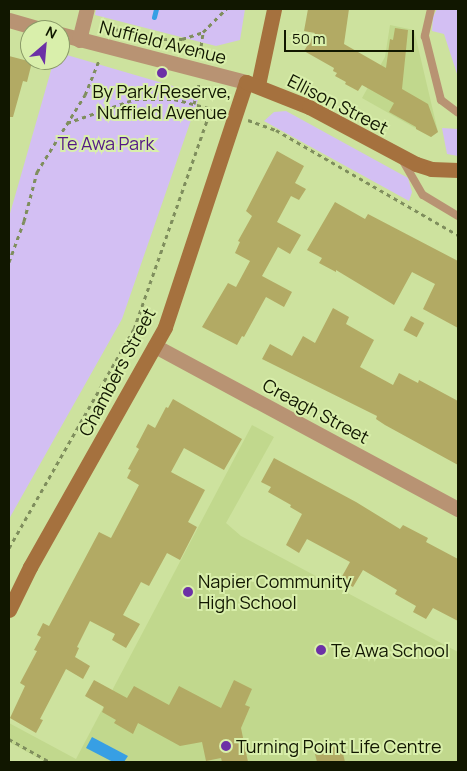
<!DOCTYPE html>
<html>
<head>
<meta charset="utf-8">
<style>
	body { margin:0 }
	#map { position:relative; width:467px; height:771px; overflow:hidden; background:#cde29e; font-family:Manrope,sans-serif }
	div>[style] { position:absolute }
	.built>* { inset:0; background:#c1d88d }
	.green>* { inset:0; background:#d3bff3 }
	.water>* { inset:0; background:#379fe4 }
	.stream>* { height:5px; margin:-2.5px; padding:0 2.5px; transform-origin:2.5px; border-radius:2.5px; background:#379fe4 }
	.building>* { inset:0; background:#b2aa64; transform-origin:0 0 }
	.path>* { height:3px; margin-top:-1.5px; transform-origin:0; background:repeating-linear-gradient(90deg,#7f8e5d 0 4px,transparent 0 8px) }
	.lane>* { height:8px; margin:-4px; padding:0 4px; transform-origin:4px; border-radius:4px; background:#b89373 }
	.street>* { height:15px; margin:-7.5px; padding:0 7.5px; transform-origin:7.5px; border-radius:7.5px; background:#b89373 }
	.secondary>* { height:15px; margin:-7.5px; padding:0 7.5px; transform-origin:7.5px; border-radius:7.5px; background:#a5713e }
	.dots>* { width:14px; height:14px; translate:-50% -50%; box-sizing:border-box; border:2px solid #d9efab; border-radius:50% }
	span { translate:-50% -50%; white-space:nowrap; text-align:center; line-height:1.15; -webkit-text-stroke:4px #d9efab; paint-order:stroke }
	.street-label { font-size:18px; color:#111700 }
	.poi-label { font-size:18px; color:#111700 }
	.left { translate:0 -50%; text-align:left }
	.park-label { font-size:18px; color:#531886 }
	.frame { position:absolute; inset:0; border:10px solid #111700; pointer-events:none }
	.north { position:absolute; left:20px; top:20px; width:50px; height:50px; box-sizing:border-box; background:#d9efab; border:1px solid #899967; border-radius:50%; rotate:27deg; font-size:14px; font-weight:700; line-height:20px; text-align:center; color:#111700 }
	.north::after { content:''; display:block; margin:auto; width:18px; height:22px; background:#6c30a6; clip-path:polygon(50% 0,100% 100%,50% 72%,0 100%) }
	.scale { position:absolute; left:284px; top:30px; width:130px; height:22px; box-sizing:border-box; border:2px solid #111700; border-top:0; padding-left:6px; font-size:15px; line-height:18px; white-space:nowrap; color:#111700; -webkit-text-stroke:4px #d9efab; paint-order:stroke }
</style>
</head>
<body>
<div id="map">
	<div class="built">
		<i style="clip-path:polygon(390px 25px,414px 30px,438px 132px,431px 137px,362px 98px,385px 57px)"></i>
		<i style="clip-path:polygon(252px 425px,274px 437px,226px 523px,241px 536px,458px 652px,458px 762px,46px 762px,9px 742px,9px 723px,76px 759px)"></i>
	</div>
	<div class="green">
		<i style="clip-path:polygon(96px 9px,245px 9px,240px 40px,216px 46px,95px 15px)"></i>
		<i style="clip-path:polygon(437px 9px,458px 9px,458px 77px,444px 34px,432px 31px,433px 17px)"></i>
		<i style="clip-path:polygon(60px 53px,200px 94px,122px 319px,9px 519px,9px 217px,54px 60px,60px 60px)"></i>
		<i style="clip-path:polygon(286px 111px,408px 178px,412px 192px,409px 201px,264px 121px,274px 112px)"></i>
		<i style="clip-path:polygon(442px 128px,458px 129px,458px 156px,447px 154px)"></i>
	</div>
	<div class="water">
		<i style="clip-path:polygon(92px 737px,128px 756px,124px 762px,113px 762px,86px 748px)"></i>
	</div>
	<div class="stream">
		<i style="left:154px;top:17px;width:8px;rotate:-76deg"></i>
	</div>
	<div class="building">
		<i style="clip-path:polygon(308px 9px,349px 9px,344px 44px,386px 68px,390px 39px,393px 40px,395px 28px,408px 30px,402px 89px,428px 104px,438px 132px,431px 137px,416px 129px,416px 127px,389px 112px,394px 103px,362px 85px,358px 91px,345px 84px,346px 82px,335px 76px,337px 73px,333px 71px,334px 68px,304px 51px,315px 33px,304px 31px)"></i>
		<i style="clip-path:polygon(9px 56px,32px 62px,27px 82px,23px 81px,13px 117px,9px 117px)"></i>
		<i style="clip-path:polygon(277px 151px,304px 166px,295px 183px,306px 189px,299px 200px,291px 196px,277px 222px,301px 235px,290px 254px,278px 247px,262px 276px,292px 292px,284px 307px,266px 297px,244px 337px,242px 336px,237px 345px,202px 327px,228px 283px,236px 287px,250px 261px,235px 253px,240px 242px,238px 241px,252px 216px,246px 211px)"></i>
		<i style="clip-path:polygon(335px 202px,365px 219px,368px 214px,458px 261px,458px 328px,423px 309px,435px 284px,412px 272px,394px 305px,336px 270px,336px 272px,319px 263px,322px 258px,307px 250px)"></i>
		<i style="clip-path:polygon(333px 308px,349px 317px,346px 324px,374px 340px,360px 367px,393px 385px,399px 373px,418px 383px,419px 380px,458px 401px,458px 465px,385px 425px,376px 419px,377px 416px,262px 359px,270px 344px,292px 356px,303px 336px,315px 343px)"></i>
		<i style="left:411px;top:316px;width:15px;height:16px;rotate:28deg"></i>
		<i style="clip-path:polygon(173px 399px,242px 439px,224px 470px,184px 448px,171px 472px,205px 490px,188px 522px,197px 527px,180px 560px,167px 553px,149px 586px,141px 582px,123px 615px,140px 624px,126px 648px,112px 640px,115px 634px,90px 621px,77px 647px,79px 648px,75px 657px,90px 666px,83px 679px,66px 669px,40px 719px,43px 720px,36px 733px,10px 718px,25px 686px,20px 683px,37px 651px,34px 650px,41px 637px,37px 635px,43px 623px,49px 626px,99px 532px,111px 538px,139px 485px,127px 478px,131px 470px,128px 469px,139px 449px,136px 447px,148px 424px,155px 428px,166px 407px,168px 408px)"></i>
		<i style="clip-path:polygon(274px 458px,356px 502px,400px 529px,403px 525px,428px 538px,426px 542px,458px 559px,458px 621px,433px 608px,426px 619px,413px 612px,416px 606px,395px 594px,397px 590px,363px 570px,353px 587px,340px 580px,350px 562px,307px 539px,299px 553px,286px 545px,302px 514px,290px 507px,291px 505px,268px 492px,271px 487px,261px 482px)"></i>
		<i style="clip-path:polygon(94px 680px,127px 698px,134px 686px,169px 705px,179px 686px,221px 708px,234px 680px,252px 689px,245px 705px,250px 707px,241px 728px,248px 762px,222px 762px,221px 758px,206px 761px,202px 742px,180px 746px,138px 723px,133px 734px,114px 723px,116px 720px,102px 712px,104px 707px,85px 696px)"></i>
		<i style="clip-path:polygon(341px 745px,345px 762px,317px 762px,314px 750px)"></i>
	</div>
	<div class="path">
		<i style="left:107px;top:30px;width:3px;rotate:-72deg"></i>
		<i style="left:108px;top:27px;width:26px;rotate:16deg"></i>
		<i style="left:133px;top:34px;width:30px;rotate:9deg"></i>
		<i style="left:163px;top:39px;width:19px"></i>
		<i style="left:182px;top:39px;width:22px;rotate:-18deg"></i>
		<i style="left:203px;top:32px;width:33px;rotate:-45deg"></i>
		<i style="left:200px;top:54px;width:22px;rotate:-82deg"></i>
		<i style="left:194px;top:104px;width:21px;rotate:-76deg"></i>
		<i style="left:248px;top:120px;width:30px;rotate:20deg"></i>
		<i style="left:276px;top:130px;width:210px;rotate:30deg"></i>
		<i style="left:67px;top:123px;width:72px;rotate:-19.4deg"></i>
		<i style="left:135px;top:99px;width:39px"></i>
		<i style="left:174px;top:99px;width:48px;rotate:14.6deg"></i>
		<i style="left:9px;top:262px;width:44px;rotate:-69.9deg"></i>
		<i style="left:24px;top:221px;width:51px;rotate:-75.1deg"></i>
		<i style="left:37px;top:172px;width:91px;rotate:-58.1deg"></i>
		<i style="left:85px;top:95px;width:37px;rotate:-68deg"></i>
		<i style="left:9px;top:548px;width:252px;rotate:-60.3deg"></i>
		<i style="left:134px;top:329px;width:233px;rotate:-70.7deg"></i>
		<i style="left:9px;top:739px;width:47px;rotate:29.3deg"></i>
	</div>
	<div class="lane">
		<i style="left:431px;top:9px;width:28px;rotate:103deg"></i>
		<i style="left:425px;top:36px;width:66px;rotate:76deg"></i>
		<i style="left:441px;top:100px;width:21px;rotate:37deg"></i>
		<i style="left:403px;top:161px;width:39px;rotate:60deg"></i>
		<i style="left:423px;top:195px;width:41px;rotate:31deg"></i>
	</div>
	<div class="street">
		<i style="left:9px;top:20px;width:37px;rotate:16deg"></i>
		<i style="left:60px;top:34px;width:192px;rotate:14.5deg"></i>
		<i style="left:79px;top:40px;width:32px;rotate:-76deg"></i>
		<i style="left:155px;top:346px;width:344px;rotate:28.3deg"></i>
	</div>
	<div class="secondary">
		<i style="left:258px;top:85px;width:78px;rotate:-78.1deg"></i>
		<i style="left:9px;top:610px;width:48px;rotate:-64deg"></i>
		<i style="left:30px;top:567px;width:275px;rotate:-60.6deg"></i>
		<i style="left:165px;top:327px;width:258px;rotate:-71.7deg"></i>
		<i style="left:246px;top:82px;width:68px;rotate:21.6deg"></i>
		<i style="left:309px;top:107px;width:121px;rotate:28deg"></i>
		<i style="left:416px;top:164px;width:16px;rotate:18deg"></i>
		<i style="left:431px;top:169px;width:27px;rotate:2deg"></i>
	</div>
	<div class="dots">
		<i style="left:162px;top:73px;background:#6c30a6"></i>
		<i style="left:188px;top:592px;background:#6c30a6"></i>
		<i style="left:321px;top:650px;background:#6c30a6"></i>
		<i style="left:226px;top:746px;background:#6c30a6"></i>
	</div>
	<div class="street-label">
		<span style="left:163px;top:42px;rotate:14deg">Nuffield Avenue</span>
		<span style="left:338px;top:104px;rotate:27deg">Ellison Street</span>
		<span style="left:117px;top:372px;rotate:-62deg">Chambers Street</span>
		<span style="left:316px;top:411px;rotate:28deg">Creagh Street</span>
	</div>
	<div class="poi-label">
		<span style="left:162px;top:102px">By Park/Reserve,<br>Nuffield Avenue</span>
		<span class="left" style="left:198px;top:592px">Napier Community<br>High School</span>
		<span class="left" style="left:331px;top:650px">Te Awa School</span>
		<span class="left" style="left:236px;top:746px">Turning Point Life Centre</span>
	</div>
	<div class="park-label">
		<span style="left:106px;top:143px">Te Awa Park</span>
	</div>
	<div class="frame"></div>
	<div class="north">N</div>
	<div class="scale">50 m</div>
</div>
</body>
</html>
